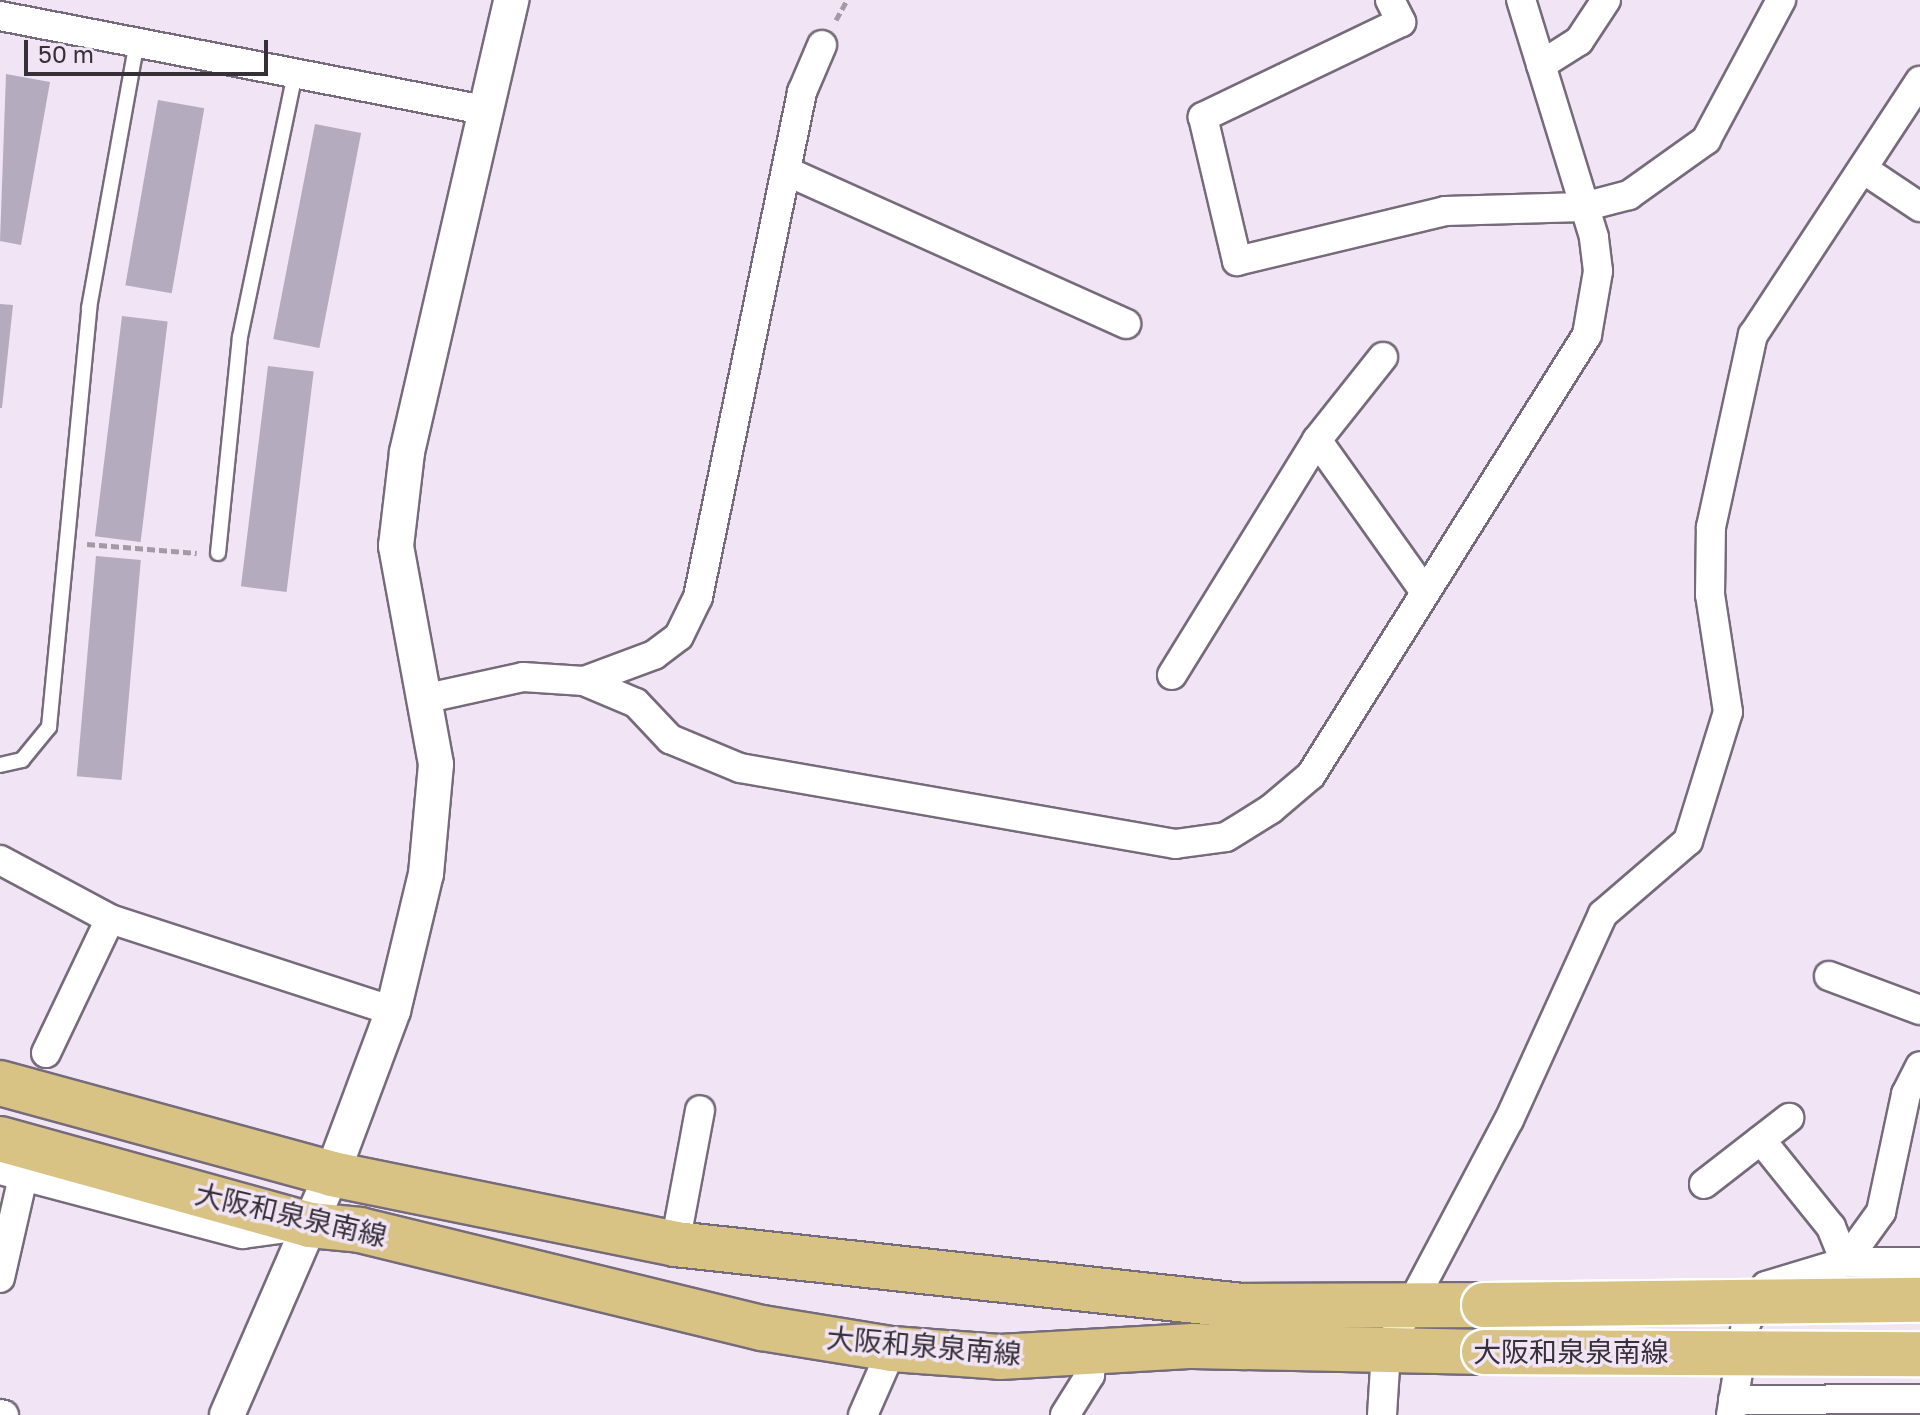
<!DOCTYPE html>
<html>
<head>
<meta charset="utf-8">
<style>
	body { margin:0 }
	#map { position:relative; width:1920px; height:1415px; overflow:hidden; background:#f0e4f5; font-family:"Golos Text","Noto Sans JP",sans-serif }
	div>[style] { position:absolute }
	.building>* { inset:0; background:#b4acbe; transform-origin:0 0 }
	.path>* { height:5px; margin-top:-2.5px; transform-origin:0; background:repeating-linear-gradient(90deg,#a39aa6 0 8px,transparent 0 12px) }
	.roads { filter:drop-shadow(2px 0 #766b7a) drop-shadow(-2px 0 #766b7a) drop-shadow(0 2px #766b7a) drop-shadow(0 -2px #766b7a) }
	.service>* { height:14px; margin:-7px; padding:0 7px; transform-origin:7px; border-radius:7px; background:#fff }
	.minor>* { height:28px; margin:-14px; padding:0 14px; transform-origin:14px; border-radius:14px; background:#fff }
	.tertiary>* { height:34px; margin:-17px; padding:0 17px; transform-origin:17px; border-radius:17px; background:#fff }
	.primary>* { height:44px; margin:-22px; padding:0 22px; transform-origin:22px; border-radius:22px; background:#d8c284 }
	.bridges { filter:drop-shadow(2px 0 #fff) drop-shadow(-2px 0 #fff) drop-shadow(0 2px #fff) drop-shadow(0 -2px #fff) }
	.primary-bridge>* { height:44px; margin:-22px; padding:0 22px; transform-origin:22px; border-radius:22px; background:#d8c284 }
	span { translate:-50% -50%; white-space:nowrap; text-align:center; line-height:1.15; -webkit-text-stroke:7px #f0e4f5; paint-order:stroke }
	.street-label { font-size:28px; color:#363138 }
	.scale { position:absolute; left:24px; top:40px; width:244px; height:36px; box-sizing:border-box; border:4px solid #363138; border-top:0; padding-left:10px; font-size:24px; line-height:28px; white-space:nowrap; color:#363138; -webkit-text-stroke:6px #f0e4f5; paint-order:stroke }
</style>
</head>
<body>
<div id="map">
	<div class="building">
		<i style="clip-path:polygon(6px 74px,50px 82px,21px 245px,0 241px)"></i>
		<i style="left:158px;top:100px;width:47px;height:188px;rotate:10deg"></i>
		<i style="left:315px;top:124px;width:47px;height:219px;rotate:11deg"></i>
		<i style="clip-path:polygon(0 304px,13px 305px,2px 408px,0 408px)"></i>
		<i style="left:122px;top:316px;width:46px;height:222px;rotate:7deg"></i>
		<i style="left:268px;top:366px;width:46px;height:222px;rotate:7deg"></i>
		<i style="left:96px;top:556px;width:45px;height:221px;rotate:5deg"></i>
	</div>
	<div class="path">
		<i style="left:836px;top:20px;width:23px;rotate:-61deg"></i>
		<i style="left:87px;top:544px;width:110px;rotate:4.7deg"></i>
	</div>
	<div class="roads">
		<div class="service">
			<i style="left:218px;top:553px;width:217px;rotate:-84.2deg"></i>
			<i style="left:240px;top:337px;width:270px;rotate:-78.2deg"></i>
			<i style="left:0;top:765px;width:23px;rotate:-13deg"></i>
			<i style="left:22px;top:760px;width:43px;rotate:-50.7deg"></i>
			<i style="left:49px;top:727px;width:421px;rotate:-84.5deg"></i>
			<i style="left:89px;top:308px;width:270px;rotate:-79.8deg"></i>
		</div>
		<div class="minor">
			<i style="left:1390px;top:0;width:25px;rotate:63deg"></i>
			<i style="left:1401px;top:22px;width:220px;rotate:154.4deg"></i>
			<i style="left:1203px;top:117px;width:148px;rotate:76.7deg"></i>
			<i style="left:1237px;top:261px;width:214px;rotate:-13.5deg"></i>
			<i style="left:1445px;top:211px;width:138px;rotate:-1.7deg"></i>
			<i style="left:1583px;top:207px;width:48px;rotate:-14.6deg"></i>
			<i style="left:1629px;top:195px;width:95px;rotate:-35.5deg"></i>
			<i style="left:1706px;top:140px;width:159px;rotate:-61.8deg"></i>
			<i style="left:0;top:16px;width:494px;rotate:11deg"></i>
			<i style="left:1541px;top:65px;width:45px;rotate:-32.3deg"></i>
			<i style="left:1579px;top:41px;width:49px;rotate:-56.6deg"></i>
			<i style="left:786px;top:171px;width:373px;rotate:24.2deg"></i>
			<i style="left:1866px;top:171px;width:65px;rotate:33.7deg"></i>
			<i style="left:1317px;top:440px;width:183px;rotate:54.6deg"></i>
			<i style="left:1172px;top:675px;width:276px;rotate:-58.3deg"></i>
			<i style="left:1317px;top:440px;width:106px;rotate:-51.5deg"></i>
			<i style="left:584px;top:681px;width:75px;rotate:-20.4deg"></i>
			<i style="left:654px;top:655px;width:31px;rotate:-37deg"></i>
			<i style="left:679px;top:636px;width:43px;rotate:-64deg"></i>
			<i style="left:698px;top:597px;width:516px;rotate:-78.36deg"></i>
			<i style="left:802px;top:92px;width:51px;rotate:-66.9deg"></i>
			<i style="left:423px;top:699px;width:102px;rotate:-12.4deg"></i>
			<i style="left:523px;top:677px;width:61px;rotate:3.8deg"></i>
			<i style="left:584px;top:681px;width:56px;rotate:22.9deg"></i>
			<i style="left:636px;top:703px;width:50px;rotate:46.6deg"></i>
			<i style="left:670px;top:739px;width:76px;rotate:22.5deg"></i>
			<i style="left:740px;top:768px;width:442px;rotate:9.9deg"></i>
			<i style="left:1175px;top:844px;width:51px;rotate:-7.8deg"></i>
			<i style="left:1226px;top:837px;width:53px;rotate:-31.9deg"></i>
			<i style="left:1271px;top:809px;width:52px;rotate:-40.4deg"></i>
			<i style="left:1311px;top:775px;width:519px;rotate:-57.9deg"></i>
			<i style="left:1587px;top:335px;width:65px;rotate:-80.2deg"></i>
			<i style="left:1598px;top:271px;width:34px;rotate:-97deg"></i>
			<i style="left:1594px;top:237px;width:248px;rotate:-107.1deg"></i>
			<i style="left:0;top:860px;width:125px;rotate:28.2deg"></i>
			<i style="left:110px;top:919px;width:298px;rotate:18deg"></i>
			<i style="left:1829px;top:976px;width:97px;rotate:20.5deg"></i>
			<i style="left:46px;top:1053px;width:148px;rotate:-64.5deg"></i>
			<i style="left:1761px;top:1140px;width:112px;rotate:51.2deg"></i>
			<i style="left:1831px;top:1227px;width:38px;rotate:68deg"></i>
			<i style="left:0;top:1170px;width:251px;rotate:14.8deg"></i>
			<i style="left:243px;top:1234px;width:50px;rotate:-8deg"></i>
			<i style="left:1704px;top:1184px;width:108px;rotate:-37.8deg"></i>
			<i style="left:675px;top:1244px;width:136px;rotate:-79.4deg"></i>
			<i style="left:1845px;top:1262px;width:62px;rotate:-54.2deg"></i>
			<i style="left:1881px;top:1212px;width:121px;rotate:-78deg"></i>
			<i style="left:1906px;top:1094px;width:31px;rotate:-63deg"></i>
			<i style="left:0;top:1278px;width:104px;rotate:-77.2deg"></i>
			<i style="left:1733px;top:1400px;width:187px;rotate:-0.3deg"></i>
			<i style="left:0;top:1414px;width:4px;rotate:14deg"></i>
			<i style="left:863px;top:1415px;width:72px;rotate:-66.3deg"></i>
			<i style="left:1065px;top:1415px;width:47px;rotate:-58deg"></i>
			<i style="left:1090px;top:1375px;width:23px;rotate:-85deg"></i>
			<i style="left:1382px;top:1415px;width:63px;rotate:-86.4deg"></i>
			<i style="left:1386px;top:1352px;width:263px;rotate:-62.1deg"></i>
			<i style="left:1509px;top:1120px;width:226px;rotate:-65.5deg"></i>
			<i style="left:1603px;top:914px;width:112px;rotate:-40.7deg"></i>
			<i style="left:1688px;top:841px;width:135px;rotate:-72.8deg"></i>
			<i style="left:1728px;top:712px;width:118px;rotate:-98.7deg"></i>
			<i style="left:1710px;top:595px;width:68px;rotate:-89.2deg"></i>
			<i style="left:1711px;top:527px;width:197px;rotate:-77.7deg"></i>
			<i style="left:1753px;top:335px;width:304px;rotate:-56.7deg"></i>
			<i style="left:1731px;top:1415px;width:93px;rotate:-80.7deg"></i>
			<i style="left:1746px;top:1323px;width:42px;rotate:-61.6deg"></i>
			<i style="left:1766px;top:1286px;width:83px;rotate:-16.9deg"></i>
			<i style="left:1845px;top:1262px;width:75px"></i>
		</div>
		<div class="tertiary">
			<i style="left:227px;top:1415px;width:263px;rotate:-66.5deg"></i>
			<i style="left:332px;top:1174px;width:174px;rotate:-69.5deg"></i>
			<i style="left:393px;top:1011px;width:141px;rotate:-76.5deg"></i>
			<i style="left:426px;top:874px;width:110px;rotate:-84.8deg"></i>
			<i style="left:436px;top:764px;width:222px;rotate:-100.4deg"></i>
			<i style="left:396px;top:546px;width:95px;rotate:-83.3deg"></i>
			<i style="left:407px;top:452px;width:464px;rotate:-77deg"></i>
		</div>
		<div class="primary">
			<i style="left:0;top:1083px;width:344px;rotate:15.3deg"></i>
			<i style="left:332px;top:1174px;width:350px;rotate:11.5deg"></i>
			<i style="left:675px;top:1244px;width:570px;rotate:6.24deg"></i>
			<i style="left:1242px;top:1306px;width:242px;rotate:-0.2deg"></i>
			<i style="left:0;top:1139px;width:322px;rotate:15.5deg"></i>
			<i style="left:310px;top:1225px;width:50px;rotate:5.7deg"></i>
			<i style="left:360px;top:1230px;width:414px;rotate:13.7deg"></i>
			<i style="left:762px;top:1328px;width:132px;rotate:9.2deg"></i>
			<i style="left:892px;top:1349px;width:108px;rotate:4.2deg"></i>
			<i style="left:1000px;top:1357px;width:193px;rotate:-3.3deg"></i>
			<i style="left:1193px;top:1346px;width:291px;rotate:1.2deg"></i>
		</div>
	</div>
	<div class="bridges">
		<div class="primary-bridge">
			<i style="left:1484px;top:1305px;width:436px;rotate:-0.7deg"></i>
			<i style="left:1484px;top:1352px;width:436px;rotate:0.3deg"></i>
		</div>
	</div>
	<div class="street-label">
		<span style="left:291px;top:1215px;rotate:13deg">大阪和泉泉南線</span>
		<span style="left:924px;top:1346px;rotate:5deg">大阪和泉泉南線</span>
		<span style="left:1571px;top:1352px">大阪和泉泉南線</span>
	</div>
	<div class="scale">50 m</div>
</div>
</body>
</html>
